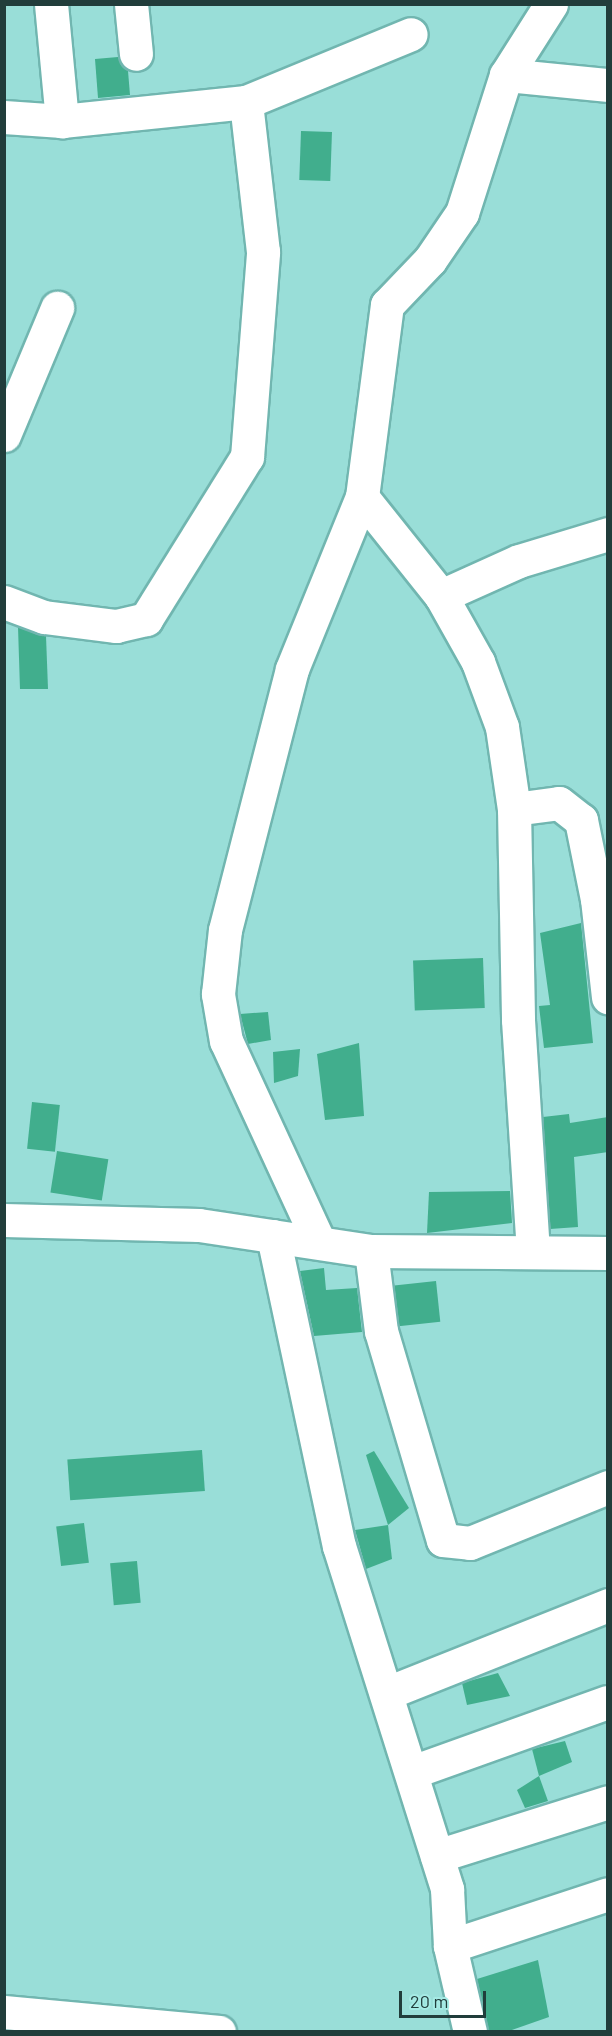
<!DOCTYPE html>
<html>
<head>
<meta charset="utf-8">
<style>
	body { margin:0 }
	#map { position:relative; width:612px; height:2036px; overflow:hidden; background:#99ded8; font-family:Barlow,sans-serif }
	div>[style] { position:absolute }
	.building>* { inset:0; background:#41ae8d; transform-origin:0 0 }
	.roads { filter:drop-shadow(2px 0 #71b6b0) drop-shadow(-2px 0 #71b6b0) drop-shadow(0 2px #71b6b0) drop-shadow(0 -2px #71b6b0) }
	.minor>* { height:33px; margin:-16.5px; padding:0 16.5px; transform-origin:16.5px; border-radius:16.5px; background:#fff }
	span { translate:-50% -50%; white-space:nowrap; text-align:center; line-height:1.15; -webkit-text-stroke:5px #a6ebe5; paint-order:stroke }
	.frame { position:absolute; inset:0; border:6px solid #213d3b; pointer-events:none }
	.scale { position:absolute; left:399px; top:1991px; width:87px; height:27px; box-sizing:border-box; border:3px solid #213d3b; border-top:0; padding-left:8px; font-size:18px; line-height:21px; white-space:nowrap; color:#213d3b; -webkit-text-stroke:4px #a6ebe5; paint-order:stroke }
</style>
</head>
<body>
<div id="map">
	<div class="building">
		<i style="clip-path:polygon(118px 57px,128px 71px,130px 95px,98px 98px,95px 59px)"></i>
		<i style="left:301px;top:131px;width:31px;height:49px;rotate:2deg"></i>
		<i style="clip-path:polygon(18px 627px,46px 636px,48px 689px,20px 689px)"></i>
		<i style="clip-path:polygon(581px 923px,593px 1043px,544px 1048px,539px 1006px,550px 1005px,540px 933px)"></i>
		<i style="left:483px;top:958px;width:50px;height:70px;rotate:88deg"></i>
		<i style="clip-path:polygon(268px 1012px,271px 1040px,248px 1044px,240px 1014px)"></i>
		<i style="clip-path:polygon(359px 1043px,364px 1116px,325px 1120px,317px 1054px)"></i>
		<i style="clip-path:polygon(300px 1049px,298px 1076px,274px 1083px,273px 1052px)"></i>
		<i style="left:32px;top:1102px;width:28px;height:47px;rotate:6deg"></i>
		<i style="clip-path:polygon(569px 1114px,570px 1123px,608px 1117px,608px 1152px,574px 1157px,578px 1227px,550px 1229px,543px 1117px)"></i>
		<i style="left:57px;top:1151px;width:52px;height:42px;rotate:9deg"></i>
		<i style="clip-path:polygon(510px 1191px,512px 1223px,427px 1233px,429px 1192px)"></i>
		<i style="clip-path:polygon(324px 1268px,326px 1290px,357px 1288px,362px 1332px,314px 1336px,300px 1271px)"></i>
		<i style="left:436px;top:1281px;width:41px;height:42px;rotate:84deg"></i>
		<i style="left:202px;top:1450px;width:41px;height:135px;rotate:86deg"></i>
		<i style="clip-path:polygon(374px 1451px,409px 1508px,388px 1525px,366px 1455px)"></i>
		<i style="left:84px;top:1523px;width:40px;height:28px;rotate:83deg"></i>
		<i style="clip-path:polygon(388px 1525px,392px 1559px,366px 1569px,355px 1530px)"></i>
		<i style="left:137px;top:1561px;width:42px;height:27px;rotate:85deg"></i>
		<i style="clip-path:polygon(498px 1673px,510px 1696px,467px 1705px,462px 1683px)"></i>
		<i style="clip-path:polygon(565px 1741px,572px 1762px,539px 1776px,532px 1749px)"></i>
		<i style="clip-path:polygon(539px 1776px,548px 1801px,525px 1808px,517px 1790px)"></i>
		<i style="clip-path:polygon(538px 1960px,549px 2017px,509px 2031px,488px 2031px,477px 1979px)"></i>
	</div>
	<div class="roads">
		<div class="minor">
			<i style="left:51px;top:4px;width:118px;rotate:84.6deg"></i>
			<i style="left:131px;top:4px;width:50px;rotate:84.3deg"></i>
			<i style="left:506px;top:75px;width:102px;rotate:5.6deg"></i>
			<i style="left:4px;top:117px;width:58px;rotate:3.9deg"></i>
			<i style="left:62px;top:121px;width:185px;rotate:-5.9deg"></i>
			<i style="left:246px;top:102px;width:178px;rotate:-22.4deg"></i>
			<i style="left:4px;top:435px;width:138px;rotate:-67.3deg"></i>
			<i style="left:362px;top:497px;width:127px;rotate:51.4deg"></i>
			<i style="left:441px;top:596px;width:76px;rotate:60.7deg"></i>
			<i style="left:478px;top:662px;width:69px;rotate:69.7deg"></i>
			<i style="left:502px;top:727px;width:83px;rotate:81.7deg"></i>
			<i style="left:514px;top:809px;width:211px;rotate:88.9deg"></i>
			<i style="left:518px;top:1020px;width:232px;rotate:86.3deg"></i>
			<i style="left:441px;top:596px;width:85px;rotate:-24.2deg"></i>
			<i style="left:519px;top:561px;width:93px;rotate:-16.9deg"></i>
			<i style="left:4px;top:602px;width:43px;rotate:20.6deg"></i>
			<i style="left:44px;top:617px;width:73px;rotate:7.1deg"></i>
			<i style="left:116px;top:626px;width:31px;rotate:-13deg"></i>
			<i style="left:146px;top:619px;width:191px;rotate:-58.1deg"></i>
			<i style="left:247px;top:457px;width:206px;rotate:-85.5deg"></i>
			<i style="left:263px;top:252px;width:151px;rotate:-96.5deg"></i>
			<i style="left:514px;top:809px;width:45px;rotate:-7.6deg"></i>
			<i style="left:559px;top:803px;width:28px;rotate:38deg"></i>
			<i style="left:581px;top:820px;width:81px;rotate:78.6deg"></i>
			<i style="left:597px;top:899px;width:99px;rotate:83.6deg"></i>
			<i style="left:4px;top:1220px;width:195px;rotate:1.5deg"></i>
			<i style="left:199px;top:1225px;width:174px;rotate:8.6deg"></i>
			<i style="left:371px;top:1251px;width:237px;rotate:0.5deg"></i>
			<i style="left:273px;top:1236px;width:317px;rotate:78deg"></i>
			<i style="left:339px;top:1546px;width:360px;rotate:72.5deg"></i>
			<i style="left:447px;top:1889px;width:57px;rotate:87deg"></i>
			<i style="left:450px;top:1946px;width:88px;rotate:76.9deg"></i>
			<i style="left:319px;top:1242px;width:221px;rotate:-114.8deg"></i>
			<i style="left:226px;top:1041px;width:48px;rotate:-99.7deg"></i>
			<i style="left:218px;top:994px;width:64px;rotate:-83.8deg"></i>
			<i style="left:225px;top:930px;width:269px;rotate:-75.6deg"></i>
			<i style="left:292px;top:669px;width:186px;rotate:-67.9deg"></i>
			<i style="left:362px;top:497px;width:194px;rotate:-82.6deg"></i>
			<i style="left:387px;top:305px;width:62px;rotate:-46.3deg"></i>
			<i style="left:430px;top:260px;width:57px;rotate:-55.8deg"></i>
			<i style="left:462px;top:213px;width:145px;rotate:-72.3deg"></i>
			<i style="left:506px;top:75px;width:84px;rotate:-57.6deg"></i>
			<i style="left:371px;top:1251px;width:81px;rotate:82.9deg"></i>
			<i style="left:381px;top:1331px;width:218px;rotate:73.5deg"></i>
			<i style="left:443px;top:1540px;width:27px;rotate:6deg"></i>
			<i style="left:470px;top:1543px;width:149px;rotate:-22.1deg"></i>
			<i style="left:387px;top:1693px;width:238px;rotate:-21.7deg"></i>
			<i style="left:412px;top:1772px;width:208px;rotate:-19.7deg"></i>
			<i style="left:437px;top:1856px;width:179px;rotate:-17.5deg"></i>
			<i style="left:450px;top:1946px;width:166px;rotate:-18.2deg"></i>
			<i style="left:4px;top:2012px;width:216px;rotate:5.3deg"></i>
		</div>
	</div>
	<div class="frame"></div>
	<div class="scale">20 m</div>
</div>
</body>
</html>
